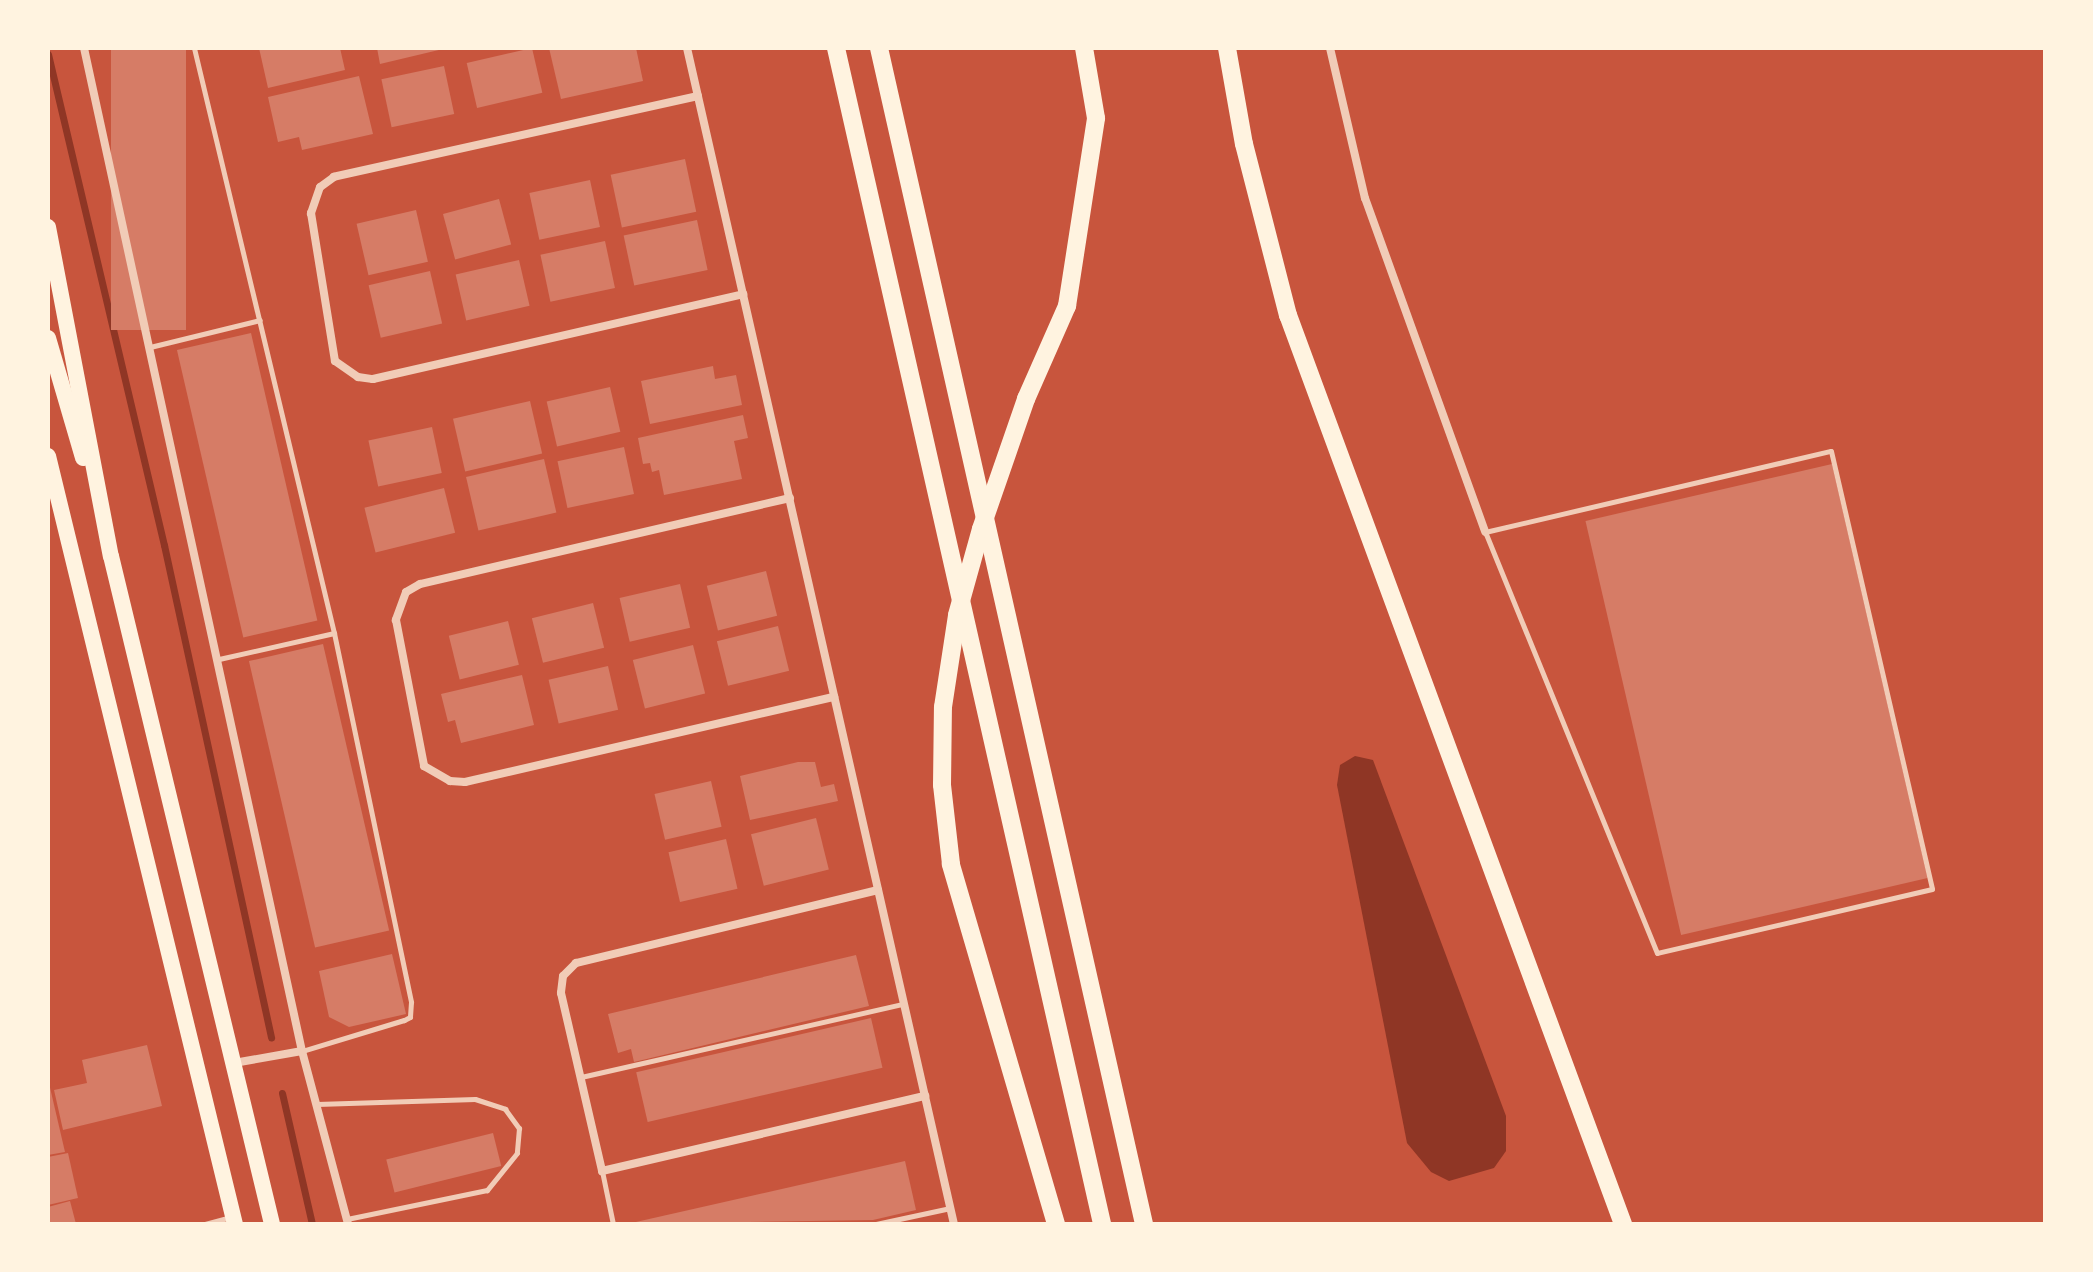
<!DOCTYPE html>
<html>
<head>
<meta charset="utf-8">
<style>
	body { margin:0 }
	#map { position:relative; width:2093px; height:1272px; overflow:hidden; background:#c8553d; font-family:"Open Sans",sans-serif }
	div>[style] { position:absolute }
	.water>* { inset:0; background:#8f3625 }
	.stream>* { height:7px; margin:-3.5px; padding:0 3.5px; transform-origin:3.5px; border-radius:3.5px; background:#8f3625 }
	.building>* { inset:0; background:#d67c66; transform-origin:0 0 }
	.service>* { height:5px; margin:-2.5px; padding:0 2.5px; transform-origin:2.5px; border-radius:2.5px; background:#f1ccb7 }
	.minor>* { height:8px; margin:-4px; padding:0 4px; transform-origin:4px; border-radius:4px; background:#f1ccb7 }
	.trunk>* { height:16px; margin:-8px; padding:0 8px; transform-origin:8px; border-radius:8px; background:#fff3e0 }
	.motorway>* { height:18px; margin:-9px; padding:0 9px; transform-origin:9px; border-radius:9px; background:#fff3e0 }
	span { translate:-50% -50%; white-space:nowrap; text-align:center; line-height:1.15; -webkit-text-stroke:6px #fff3e0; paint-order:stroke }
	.frame { position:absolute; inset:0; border:50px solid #fff3e0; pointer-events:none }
</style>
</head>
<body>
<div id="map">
	<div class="water">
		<i style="clip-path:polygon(1355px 756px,1373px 760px,1506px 1116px,1506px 1151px,1494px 1168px,1449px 1181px,1431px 1172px,1407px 1143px,1337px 785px,1340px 765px)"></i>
	</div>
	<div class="stream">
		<i style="left:48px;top:54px;width:505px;rotate:76.71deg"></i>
		<i style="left:164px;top:545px;width:504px;rotate:77.73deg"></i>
		<i style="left:282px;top:1093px;width:134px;rotate:77.1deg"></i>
	</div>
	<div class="building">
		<i style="left:111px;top:48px;width:75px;height:282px"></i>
		<i style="clip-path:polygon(259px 48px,340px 48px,345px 70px,268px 88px)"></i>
		<i style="clip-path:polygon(377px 48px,443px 48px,443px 49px,380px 64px)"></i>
		<i style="left:532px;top:48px;width:46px;height:67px;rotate:77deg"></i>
		<i style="clip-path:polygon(549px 48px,636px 48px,643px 81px,561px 99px)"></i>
		<i style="left:444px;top:66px;width:49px;height:64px;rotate:78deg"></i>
		<i style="clip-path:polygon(359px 76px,373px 134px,302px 150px,299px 137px,278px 142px,268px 97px)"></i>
		<i style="left:685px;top:159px;width:54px;height:76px;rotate:78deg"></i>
		<i style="left:590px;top:180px;width:48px;height:62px;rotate:78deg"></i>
		<i style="left:499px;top:199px;width:47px;height:58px;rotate:75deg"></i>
		<i style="left:416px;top:210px;width:53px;height:61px;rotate:77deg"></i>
		<i style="left:697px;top:220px;width:51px;height:75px;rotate:78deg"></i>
		<i style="left:605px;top:241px;width:48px;height:66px;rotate:78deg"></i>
		<i style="left:519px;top:260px;width:47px;height:65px;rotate:77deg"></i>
		<i style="left:430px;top:271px;width:54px;height:63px;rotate:77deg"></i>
		<i style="left:251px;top:333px;width:295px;height:76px;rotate:77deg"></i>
		<i style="clip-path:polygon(713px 366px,715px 379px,736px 375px,742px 405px,650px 424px,641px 381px)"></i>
		<i style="left:610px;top:387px;width:46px;height:65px;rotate:77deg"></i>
		<i style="left:530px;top:401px;width:54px;height:79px;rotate:77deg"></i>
		<i style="clip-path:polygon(743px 415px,748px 438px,734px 441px,742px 479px,664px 495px,659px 470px,652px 472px,650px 463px,643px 464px,638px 438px)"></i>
		<i style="left:432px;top:427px;width:47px;height:65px;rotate:78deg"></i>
		<i style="left:624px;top:447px;width:48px;height:68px;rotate:78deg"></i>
		<i style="left:544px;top:459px;width:55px;height:80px;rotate:77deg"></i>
		<i style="left:1832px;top:464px;width:425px;height:253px;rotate:77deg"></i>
		<i style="left:444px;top:488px;width:46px;height:82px;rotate:76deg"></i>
		<i style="left:766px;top:571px;width:46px;height:61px;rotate:76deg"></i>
		<i style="left:680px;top:584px;width:45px;height:62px;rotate:77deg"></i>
		<i style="left:593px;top:603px;width:46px;height:63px;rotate:76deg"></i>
		<i style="left:508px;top:621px;width:45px;height:61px;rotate:76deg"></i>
		<i style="left:778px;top:626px;width:46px;height:63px;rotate:76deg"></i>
		<i style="left:323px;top:644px;width:294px;height:76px;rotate:77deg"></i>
		<i style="left:693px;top:645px;width:50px;height:62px;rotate:76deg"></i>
		<i style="left:608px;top:666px;width:45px;height:61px;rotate:77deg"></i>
		<i style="clip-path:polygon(522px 675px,534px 725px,461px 743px,455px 720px,448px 722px,441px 694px)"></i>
		<i style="clip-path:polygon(798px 762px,815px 762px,821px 787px,834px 784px,838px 801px,750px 820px,740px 776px)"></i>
		<i style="left:711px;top:781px;width:47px;height:58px;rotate:77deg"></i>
		<i style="left:816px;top:818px;width:53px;height:67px;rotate:76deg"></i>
		<i style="left:726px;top:839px;width:51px;height:59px;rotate:77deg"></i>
		<i style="clip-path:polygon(392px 954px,406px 1014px,349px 1027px,329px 1017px,319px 971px)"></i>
		<i style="clip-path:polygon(856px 955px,869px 1006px,634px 1062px,631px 1049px,618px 1053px,608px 1014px)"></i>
		<i style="left:871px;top:1018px;width:51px;height:241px;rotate:77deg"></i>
		<i style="clip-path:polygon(147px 1045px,162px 1106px,63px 1130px,54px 1090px,87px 1083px,82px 1060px)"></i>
		<i style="clip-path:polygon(48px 1079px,65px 1152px,48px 1155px)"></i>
		<i style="left:493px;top:1133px;width:34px;height:110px;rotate:76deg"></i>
		<i style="clip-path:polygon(68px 1153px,78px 1198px,48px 1205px,48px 1157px)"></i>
		<i style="clip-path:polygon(905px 1161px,916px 1210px,873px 1220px,627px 1224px)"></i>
		<i style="clip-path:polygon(70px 1201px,76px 1224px,48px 1224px,48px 1207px)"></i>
	</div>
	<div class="service">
		<i style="left:194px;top:48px;width:602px;rotate:76.54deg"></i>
		<i style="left:334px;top:633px;width:377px;rotate:78.2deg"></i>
		<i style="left:411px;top:1002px;width:15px;rotate:94deg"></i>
		<i style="left:410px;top:1017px;width:7px;rotate:153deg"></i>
		<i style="left:404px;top:1020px;width:107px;rotate:163.1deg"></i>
		<i style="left:150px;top:347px;width:113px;rotate:-13.8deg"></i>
		<i style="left:1831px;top:451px;width:449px;rotate:77deg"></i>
		<i style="left:1932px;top:889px;width:282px;rotate:166.9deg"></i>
		<i style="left:1657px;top:953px;width:455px;rotate:-112.2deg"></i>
		<i style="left:1485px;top:532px;width:355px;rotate:-13.2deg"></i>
		<i style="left:219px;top:659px;width:118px;rotate:-12.7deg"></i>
		<i style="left:581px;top:1077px;width:330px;rotate:-12.8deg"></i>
		<i style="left:317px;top:1104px;width:158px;rotate:-1.8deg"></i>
		<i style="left:475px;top:1099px;width:32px;rotate:18deg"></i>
		<i style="left:505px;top:1109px;width:24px;rotate:54deg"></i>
		<i style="left:519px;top:1128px;width:25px;rotate:95deg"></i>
		<i style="left:517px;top:1153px;width:48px;rotate:129deg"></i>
		<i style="left:487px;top:1190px;width:143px;rotate:168.3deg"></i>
		<i style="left:602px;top:1171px;width:54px;rotate:78.3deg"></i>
		<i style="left:205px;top:1224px;width:28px;rotate:-15deg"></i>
		<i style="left:876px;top:1224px;width:76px;rotate:-12.2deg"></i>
	</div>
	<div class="minor">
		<i style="left:84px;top:48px;width:1026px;rotate:77.74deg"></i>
		<i style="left:302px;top:1051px;width:179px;rotate:75.1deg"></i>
		<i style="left:687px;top:48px;width:1206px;rotate:77.21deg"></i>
		<i style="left:1330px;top:48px;width:154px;rotate:76.9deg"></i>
		<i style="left:1365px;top:198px;width:355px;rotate:70.2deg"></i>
		<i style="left:698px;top:96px;width:373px;rotate:167.5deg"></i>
		<i style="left:334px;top:177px;width:17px;rotate:144deg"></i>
		<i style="left:320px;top:187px;width:28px;rotate:109deg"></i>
		<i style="left:311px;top:213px;width:150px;rotate:80.8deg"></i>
		<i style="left:335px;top:361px;width:28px;rotate:35deg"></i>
		<i style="left:358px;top:377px;width:15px;rotate:8deg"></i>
		<i style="left:373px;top:379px;width:380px;rotate:-12.9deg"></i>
		<i style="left:790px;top:498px;width:380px;rotate:166.9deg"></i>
		<i style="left:420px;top:584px;width:16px;rotate:150deg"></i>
		<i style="left:406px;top:592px;width:30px;rotate:110deg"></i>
		<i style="left:396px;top:620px;width:149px;rotate:79.1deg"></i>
		<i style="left:424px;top:766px;width:30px;rotate:30deg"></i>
		<i style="left:450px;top:781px;width:15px;rotate:4deg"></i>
		<i style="left:465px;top:782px;width:379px;rotate:-13deg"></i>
		<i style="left:878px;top:890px;width:311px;rotate:166.4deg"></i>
		<i style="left:576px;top:963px;width:18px;rotate:135deg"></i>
		<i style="left:563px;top:976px;width:17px;rotate:97deg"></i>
		<i style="left:561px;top:993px;width:183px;rotate:77deg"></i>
		<i style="left:602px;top:1171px;width:332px;rotate:-13.1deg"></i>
		<i style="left:234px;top:1063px;width:69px;rotate:-10deg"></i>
	</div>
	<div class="trunk">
		<i style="left:48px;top:227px;width:335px;rotate:79.2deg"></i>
		<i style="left:111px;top:556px;width:687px;rotate:76.45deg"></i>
		<i style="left:48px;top:338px;width:125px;rotate:73.7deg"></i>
		<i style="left:48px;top:456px;width:790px;rotate:76.32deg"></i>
	</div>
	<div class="motorway">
		<i style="left:836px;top:48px;width:1206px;rotate:77.25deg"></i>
		<i style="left:879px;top:48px;width:1205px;rotate:77.3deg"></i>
		<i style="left:1227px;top:48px;width:97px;rotate:80deg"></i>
		<i style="left:1244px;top:144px;width:177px;rotate:75.6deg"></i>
		<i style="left:1288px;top:315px;width:969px;rotate:69.77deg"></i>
		<i style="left:1056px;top:1224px;width:375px;rotate:-106.3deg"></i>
		<i style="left:951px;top:864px;width:80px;rotate:-96.5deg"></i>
		<i style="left:942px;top:785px;width:78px;rotate:-89.3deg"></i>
		<i style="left:943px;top:707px;width:93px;rotate:-81.3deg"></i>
		<i style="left:957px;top:615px;width:89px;rotate:-74.4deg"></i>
		<i style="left:981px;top:529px;width:138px;rotate:-70.9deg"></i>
		<i style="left:1026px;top:399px;width:102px;rotate:-66.2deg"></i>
		<i style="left:1067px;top:306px;width:190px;rotate:-81.2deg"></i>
		<i style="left:1096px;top:118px;width:71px;rotate:-99.7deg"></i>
	</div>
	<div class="frame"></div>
</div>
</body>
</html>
